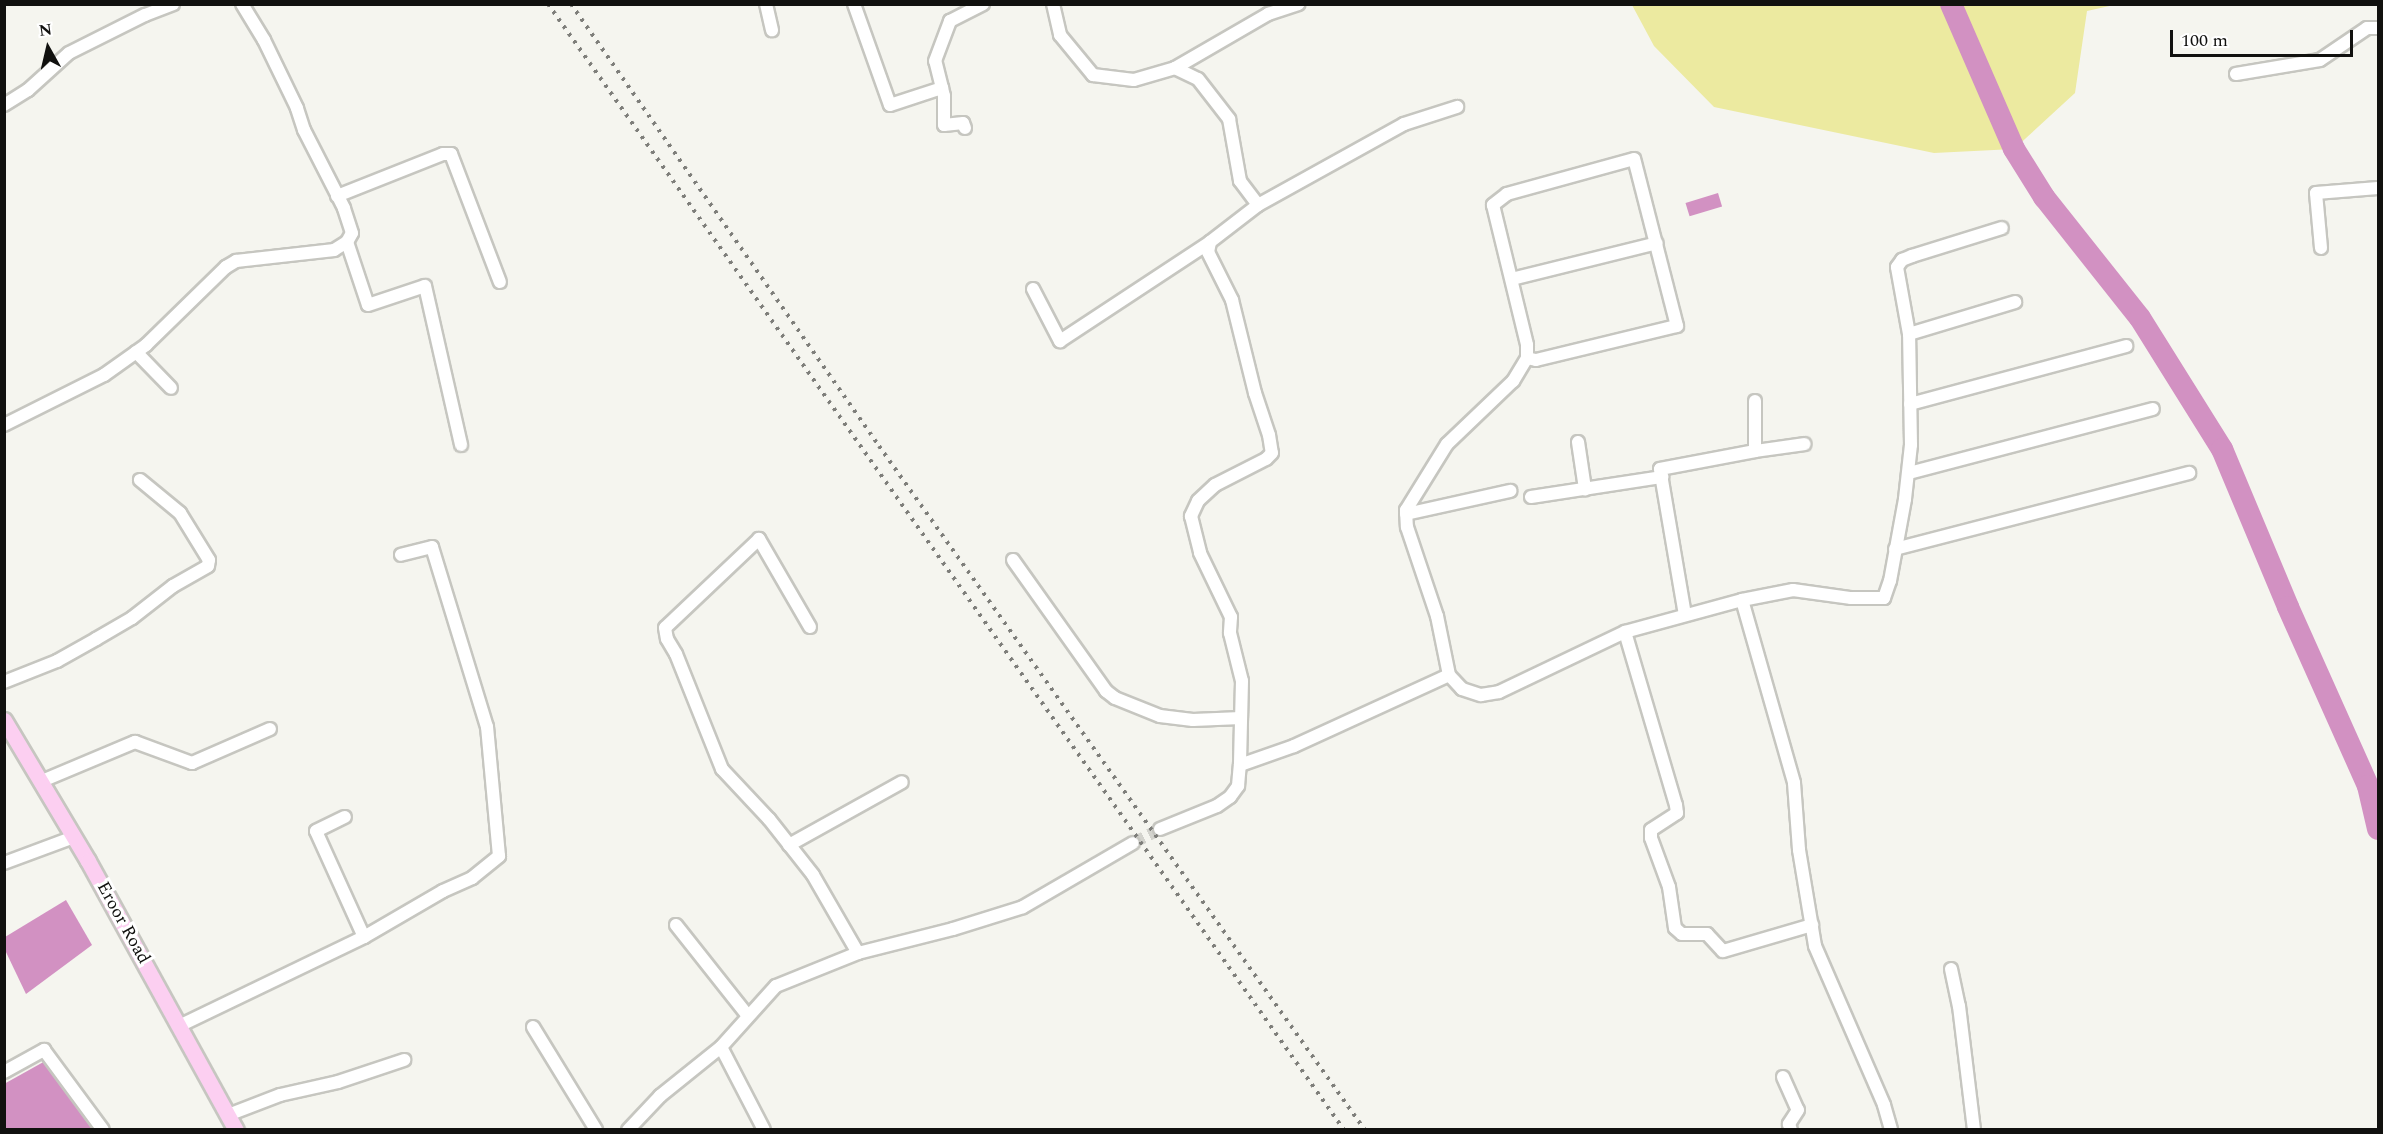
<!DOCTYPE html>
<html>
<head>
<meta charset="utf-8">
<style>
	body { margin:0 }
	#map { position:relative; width:2383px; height:1134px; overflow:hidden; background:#f5f5ef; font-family:Spectral,serif }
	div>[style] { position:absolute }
	.green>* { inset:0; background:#eceaa0 }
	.water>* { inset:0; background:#d291c2; transform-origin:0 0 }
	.river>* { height:22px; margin:-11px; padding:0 11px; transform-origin:11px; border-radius:11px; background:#d291c2 }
	.minor-tunnel>* { height:12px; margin-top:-6px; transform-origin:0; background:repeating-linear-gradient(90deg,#d3d3cd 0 12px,transparent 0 18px) }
	.roads { filter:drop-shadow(2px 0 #c6c6c0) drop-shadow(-2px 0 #c6c6c0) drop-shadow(0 2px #c6c6c0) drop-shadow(0 -2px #c6c6c0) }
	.minor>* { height:12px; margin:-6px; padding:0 6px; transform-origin:6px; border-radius:6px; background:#fff }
	.major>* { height:15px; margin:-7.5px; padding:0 7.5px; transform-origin:7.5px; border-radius:7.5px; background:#fccff1 }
	.rail>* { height:4px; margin-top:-2px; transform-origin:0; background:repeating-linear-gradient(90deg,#7e7e7a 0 3px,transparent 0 9px) }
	span { translate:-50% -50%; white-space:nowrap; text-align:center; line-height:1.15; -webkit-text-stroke:6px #fff; paint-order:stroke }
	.street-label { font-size:18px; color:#11110f }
	.frame { position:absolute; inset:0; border:6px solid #11110f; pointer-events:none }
	.north { position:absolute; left:18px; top:18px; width:60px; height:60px; -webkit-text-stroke:4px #fff; paint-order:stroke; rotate:352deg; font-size:16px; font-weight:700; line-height:24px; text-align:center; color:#11110f }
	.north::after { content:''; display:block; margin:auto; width:21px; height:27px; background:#11110f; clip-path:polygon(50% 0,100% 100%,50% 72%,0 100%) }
	.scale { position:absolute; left:2170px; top:30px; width:183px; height:27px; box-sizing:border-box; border:3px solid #11110f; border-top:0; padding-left:8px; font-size:18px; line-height:21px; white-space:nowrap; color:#11110f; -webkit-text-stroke:4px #fff; paint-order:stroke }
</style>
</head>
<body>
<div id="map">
	<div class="green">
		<i style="clip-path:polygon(1632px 5px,2114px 5px,2087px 11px,2075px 93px,2014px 149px,1934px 153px,1714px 107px,1654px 46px)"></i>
	</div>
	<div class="water">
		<i style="left:1718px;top:193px;width:14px;height:34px;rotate:73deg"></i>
		<i style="clip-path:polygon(66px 900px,92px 945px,26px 994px,5px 950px,5px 937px)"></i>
		<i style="clip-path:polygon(47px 1060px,98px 1129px,5px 1129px,4px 1084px)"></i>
	</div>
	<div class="river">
		<i style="left:1951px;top:4px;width:158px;rotate:66.5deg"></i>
		<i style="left:2014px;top:149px;width:57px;rotate:58deg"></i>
		<i style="left:2044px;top:197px;width:154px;rotate:51.6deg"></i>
		<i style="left:2140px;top:318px;width:155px;rotate:58deg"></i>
		<i style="left:2222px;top:449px;width:171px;rotate:67.3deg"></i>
		<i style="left:2288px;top:607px;width:196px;rotate:65.9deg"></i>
		<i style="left:2368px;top:786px;width:44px;rotate:76.9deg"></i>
	</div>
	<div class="minor-tunnel">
		<i style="left:1133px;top:843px;width:30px;rotate:-27deg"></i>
	</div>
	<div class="roads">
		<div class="minor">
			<i style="left:766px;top:4px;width:27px;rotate:77deg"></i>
			<i style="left:854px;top:4px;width:107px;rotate:70.4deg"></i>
			<i style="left:890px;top:105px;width:55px;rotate:-18.1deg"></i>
			<i style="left:1053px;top:4px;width:32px;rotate:77deg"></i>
			<i style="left:1060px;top:35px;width:52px;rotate:50.5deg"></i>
			<i style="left:1093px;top:75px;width:41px;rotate:7deg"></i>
			<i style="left:1134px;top:80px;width:43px;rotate:-16.3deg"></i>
			<i style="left:1175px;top:68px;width:25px;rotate:26deg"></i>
			<i style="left:1198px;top:79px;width:51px;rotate:52.2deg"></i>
			<i style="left:1229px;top:119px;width:63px;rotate:79.9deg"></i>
			<i style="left:1240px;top:181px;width:30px;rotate:53deg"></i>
			<i style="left:1258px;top:205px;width:61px;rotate:142.4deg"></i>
			<i style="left:1210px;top:242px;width:10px;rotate:101deg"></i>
			<i style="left:1208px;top:252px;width:54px;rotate:63.4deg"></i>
			<i style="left:1232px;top:300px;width:96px;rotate:76.1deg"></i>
			<i style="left:1255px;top:393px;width:44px;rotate:71.6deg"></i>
			<i style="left:1269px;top:435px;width:18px;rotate:81deg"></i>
			<i style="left:1272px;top:453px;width:8px;rotate:135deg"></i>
			<i style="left:1266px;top:459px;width:57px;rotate:153deg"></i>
			<i style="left:1215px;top:485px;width:23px;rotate:137deg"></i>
			<i style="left:1198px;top:501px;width:17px;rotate:115deg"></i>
			<i style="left:1191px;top:516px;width:38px;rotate:76deg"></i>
			<i style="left:1200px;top:553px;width:71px;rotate:64.2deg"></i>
			<i style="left:1231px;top:617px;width:16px;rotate:94deg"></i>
			<i style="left:1230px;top:633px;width:49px;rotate:76deg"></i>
			<i style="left:1242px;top:681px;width:84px;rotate:91.4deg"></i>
			<i style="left:1175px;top:68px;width:108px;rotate:-30.1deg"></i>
			<i style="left:1268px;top:14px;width:32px;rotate:-18deg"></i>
			<i style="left:2236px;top:74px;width:85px;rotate:-9.5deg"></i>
			<i style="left:2320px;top:60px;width:57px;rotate:-34.2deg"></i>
			<i style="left:2367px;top:28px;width:11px"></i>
			<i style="left:4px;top:105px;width:28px;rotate:-32deg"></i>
			<i style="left:28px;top:90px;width:55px;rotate:-42.1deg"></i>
			<i style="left:69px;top:53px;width:85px;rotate:-26.6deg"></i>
			<i style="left:145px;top:15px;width:30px;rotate:-21deg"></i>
			<i style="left:965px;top:128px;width:5px;rotate:-112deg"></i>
			<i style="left:963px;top:123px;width:19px;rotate:174deg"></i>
			<i style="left:944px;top:125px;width:29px;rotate:-90deg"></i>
			<i style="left:944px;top:96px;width:36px;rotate:-104deg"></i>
			<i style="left:935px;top:61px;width:43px;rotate:-69.4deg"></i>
			<i style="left:950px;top:21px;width:37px;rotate:-27deg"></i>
			<i style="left:337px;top:196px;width:114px;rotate:-21.6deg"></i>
			<i style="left:443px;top:154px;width:8px"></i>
			<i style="left:451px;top:154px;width:137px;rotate:69.1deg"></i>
			<i style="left:1258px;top:205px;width:167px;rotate:-29deg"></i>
			<i style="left:1404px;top:124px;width:56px;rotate:-17.8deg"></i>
			<i style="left:347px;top:242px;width:66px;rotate:71.6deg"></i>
			<i style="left:368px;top:305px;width:60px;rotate:-18.4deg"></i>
			<i style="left:425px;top:286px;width:163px;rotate:77.2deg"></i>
			<i style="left:2321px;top:248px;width:55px;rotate:-95.2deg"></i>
			<i style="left:2316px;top:193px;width:62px;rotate:-4.6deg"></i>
			<i style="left:1512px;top:279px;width:149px;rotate:-13.9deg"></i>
			<i style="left:1033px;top:289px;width:59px;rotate:62.6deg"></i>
			<i style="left:1060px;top:341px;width:180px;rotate:-33.4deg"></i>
			<i style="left:1909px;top:334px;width:111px;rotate:-16.8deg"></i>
			<i style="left:136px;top:352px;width:50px;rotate:45.8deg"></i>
			<i style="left:1527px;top:358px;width:9px;rotate:13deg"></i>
			<i style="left:1536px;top:360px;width:145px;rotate:-13.6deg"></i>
			<i style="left:1677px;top:326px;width:172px;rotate:-104.4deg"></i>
			<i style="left:1634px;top:159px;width:132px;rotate:164.6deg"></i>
			<i style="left:1507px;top:194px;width:18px;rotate:142deg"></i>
			<i style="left:1493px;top:205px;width:144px;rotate:76.3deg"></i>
			<i style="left:1527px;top:345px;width:13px;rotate:90deg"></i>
			<i style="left:1527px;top:358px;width:27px;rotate:121deg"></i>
			<i style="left:1513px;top:381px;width:91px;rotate:136.3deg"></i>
			<i style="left:1447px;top:444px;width:78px;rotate:121.8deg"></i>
			<i style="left:1406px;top:510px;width:17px;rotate:87deg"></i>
			<i style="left:1407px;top:527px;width:94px;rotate:71.4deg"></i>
			<i style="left:1437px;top:616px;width:60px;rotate:78.5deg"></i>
			<i style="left:1449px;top:675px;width:19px;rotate:47deg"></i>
			<i style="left:1462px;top:689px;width:20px;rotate:18deg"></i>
			<i style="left:1481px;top:695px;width:18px;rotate:-9deg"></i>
			<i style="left:1499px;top:692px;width:140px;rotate:-25.5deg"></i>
			<i style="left:1625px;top:632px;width:121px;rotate:-15.3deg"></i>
			<i style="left:1742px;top:600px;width:190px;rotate:74.1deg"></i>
			<i style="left:1794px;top:783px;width:67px;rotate:85.7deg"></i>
			<i style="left:1799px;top:850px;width:97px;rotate:80.5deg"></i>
			<i style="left:1815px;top:946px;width:173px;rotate:66.5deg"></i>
			<i style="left:1884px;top:1105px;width:26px;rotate:74deg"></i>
			<i style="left:1910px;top:404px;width:224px;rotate:-15deg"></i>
			<i style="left:4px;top:425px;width:112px;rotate:-26.6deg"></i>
			<i style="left:104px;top:375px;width:52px;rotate:-35.5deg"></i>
			<i style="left:146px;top:345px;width:112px;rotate:-44.3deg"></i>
			<i style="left:226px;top:267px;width:12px;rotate:-31deg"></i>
			<i style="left:236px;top:261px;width:99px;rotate:-6.4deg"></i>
			<i style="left:334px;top:250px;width:15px;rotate:-32deg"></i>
			<i style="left:347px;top:242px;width:10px;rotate:-61deg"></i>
			<i style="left:352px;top:233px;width:26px;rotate:-108deg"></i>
			<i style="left:344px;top:208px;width:88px;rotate:-117.1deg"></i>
			<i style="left:304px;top:130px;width:23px;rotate:-108deg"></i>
			<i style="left:297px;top:108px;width:76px;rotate:-115.9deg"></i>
			<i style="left:264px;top:40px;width:42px;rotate:-121.4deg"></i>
			<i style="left:1578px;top:442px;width:48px;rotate:81.5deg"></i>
			<i style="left:1755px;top:451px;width:50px;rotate:-8deg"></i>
			<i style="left:1909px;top:473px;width:252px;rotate:-14.7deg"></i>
			<i style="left:1531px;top:497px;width:133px;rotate:-8.7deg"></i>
			<i style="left:1406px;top:514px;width:107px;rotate:-12.5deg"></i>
			<i style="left:1895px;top:549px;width:304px;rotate:-14.5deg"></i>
			<i style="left:1013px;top:560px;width:161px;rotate:54.6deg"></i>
			<i style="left:1106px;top:691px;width:11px;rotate:38deg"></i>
			<i style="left:1115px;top:698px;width:48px;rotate:21.8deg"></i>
			<i style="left:1160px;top:716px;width:33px;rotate:7deg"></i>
			<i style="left:1193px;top:720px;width:48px;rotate:-2.4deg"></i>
			<i style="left:1742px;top:600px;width:52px;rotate:-11.1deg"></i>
			<i style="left:1793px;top:590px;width:59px;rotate:7.9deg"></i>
			<i style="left:1851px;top:598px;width:33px"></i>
			<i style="left:1884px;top:598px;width:18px;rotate:-71deg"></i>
			<i style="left:1890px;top:581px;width:83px;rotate:-79.6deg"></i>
			<i style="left:1905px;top:499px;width:54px;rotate:-83.7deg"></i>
			<i style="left:1911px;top:445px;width:111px;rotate:-91deg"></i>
			<i style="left:1909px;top:334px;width:68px;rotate:-100.2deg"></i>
			<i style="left:1897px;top:267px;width:9px;rotate:-54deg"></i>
			<i style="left:1902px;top:260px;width:11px;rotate:-22deg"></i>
			<i style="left:1912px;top:256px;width:94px;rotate:-17.3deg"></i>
			<i style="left:1685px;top:615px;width:148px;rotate:-99.7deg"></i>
			<i style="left:1660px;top:469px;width:97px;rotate:-10.7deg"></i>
			<i style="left:1755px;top:451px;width:50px;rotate:-90deg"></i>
			<i style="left:810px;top:627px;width:102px;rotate:-120.1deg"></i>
			<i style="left:759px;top:539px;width:129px;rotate:136.6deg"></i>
			<i style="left:665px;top:628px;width:11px;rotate:80deg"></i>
			<i style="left:667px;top:639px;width:17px;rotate:59deg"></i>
			<i style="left:676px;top:654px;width:124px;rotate:68.2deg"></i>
			<i style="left:722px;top:769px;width:69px;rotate:46.8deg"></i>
			<i style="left:769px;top:819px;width:71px;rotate:51.8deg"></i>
			<i style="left:813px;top:875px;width:90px;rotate:60deg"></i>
			<i style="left:1625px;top:632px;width:180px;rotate:73.6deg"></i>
			<i style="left:1676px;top:805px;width:8px;rotate:83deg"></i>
			<i style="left:1677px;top:813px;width:31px;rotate:147deg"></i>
			<i style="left:1651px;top:830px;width:8px;rotate:90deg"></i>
			<i style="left:1651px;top:838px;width:52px;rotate:69.8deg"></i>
			<i style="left:1669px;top:887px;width:41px;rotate:81.7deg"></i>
			<i style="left:1675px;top:928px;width:9px;rotate:41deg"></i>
			<i style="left:1682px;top:934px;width:25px"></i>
			<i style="left:1707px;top:934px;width:23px;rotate:47deg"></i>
			<i style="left:1723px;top:951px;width:93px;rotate:-16.3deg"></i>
			<i style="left:4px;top:682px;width:57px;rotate:-21.6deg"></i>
			<i style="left:57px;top:661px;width:45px;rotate:-29.4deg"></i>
			<i style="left:96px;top:639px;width:42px;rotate:-30.3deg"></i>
			<i style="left:132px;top:618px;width:52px;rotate:-38deg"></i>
			<i style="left:173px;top:586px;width:40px;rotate:-29.7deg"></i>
			<i style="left:208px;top:566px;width:6px;rotate:-81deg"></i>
			<i style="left:209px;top:560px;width:55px;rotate:-121.7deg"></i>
			<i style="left:180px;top:513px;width:52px;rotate:-140.5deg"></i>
			<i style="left:42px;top:781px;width:101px;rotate:-22.8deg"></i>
			<i style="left:135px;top:742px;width:61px;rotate:20.2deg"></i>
			<i style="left:192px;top:763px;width:85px;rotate:-23.6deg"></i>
			<i style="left:1160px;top:829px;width:61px;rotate:-22deg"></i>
			<i style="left:1217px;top:806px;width:16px;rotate:-35deg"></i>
			<i style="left:1230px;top:797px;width:14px;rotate:-54deg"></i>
			<i style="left:1238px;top:786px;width:21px;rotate:-85deg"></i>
			<i style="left:1240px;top:765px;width:57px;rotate:-19.4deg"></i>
			<i style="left:1294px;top:746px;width:170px;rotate:-24.6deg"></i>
			<i style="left:789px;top:845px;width:129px;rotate:-29.1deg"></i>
			<i style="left:4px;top:863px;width:75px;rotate:-20.4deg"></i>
			<i style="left:676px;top:925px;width:116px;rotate:51.6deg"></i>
			<i style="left:364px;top:937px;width:91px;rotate:-30.2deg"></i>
			<i style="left:443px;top:891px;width:32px;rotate:-24deg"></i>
			<i style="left:472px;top:878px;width:35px;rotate:-39deg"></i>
			<i style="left:499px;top:856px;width:130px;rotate:-95.3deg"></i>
			<i style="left:487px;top:727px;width:188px;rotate:-107deg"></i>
			<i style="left:432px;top:547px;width:32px;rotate:166deg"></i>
			<i style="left:1951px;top:969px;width:38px;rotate:78deg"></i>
			<i style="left:1959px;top:1006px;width:125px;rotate:83.1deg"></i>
			<i style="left:179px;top:1026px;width:205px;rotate:-25.7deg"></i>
			<i style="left:364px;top:937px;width:116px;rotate:-114.4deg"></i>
			<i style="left:316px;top:831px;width:32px;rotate:-26deg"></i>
			<i style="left:533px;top:1027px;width:121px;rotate:58.5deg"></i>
			<i style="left:721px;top:1047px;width:93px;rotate:62.6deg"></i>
			<i style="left:4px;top:1072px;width:46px;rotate:-28.8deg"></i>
			<i style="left:44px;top:1050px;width:99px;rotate:53.6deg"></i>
			<i style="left:1783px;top:1077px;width:36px;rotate:66deg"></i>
			<i style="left:1798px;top:1110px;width:17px;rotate:123deg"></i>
			<i style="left:1789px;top:1124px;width:6px;rotate:72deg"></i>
			<i style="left:228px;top:1115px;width:56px;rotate:-21deg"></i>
			<i style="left:280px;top:1095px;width:59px;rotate:-12.6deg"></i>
			<i style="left:338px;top:1082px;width:70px;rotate:-18.4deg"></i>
			<i style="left:628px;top:1130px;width:47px;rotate:-46.7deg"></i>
			<i style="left:660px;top:1096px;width:78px;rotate:-38.8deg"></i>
			<i style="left:721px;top:1047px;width:82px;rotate:-48deg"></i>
			<i style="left:776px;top:986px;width:88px;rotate:-21.9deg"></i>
			<i style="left:858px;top:953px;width:98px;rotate:-14.2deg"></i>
			<i style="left:953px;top:929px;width:73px;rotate:-17.4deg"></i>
			<i style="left:1023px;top:907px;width:127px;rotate:-30.2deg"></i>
		</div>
		<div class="major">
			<i style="left:4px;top:720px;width:164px;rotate:59.2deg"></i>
			<i style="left:88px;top:861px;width:307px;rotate:61.2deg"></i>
		</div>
	</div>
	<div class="rail">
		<i style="left:548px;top:4px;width:1379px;rotate:54.74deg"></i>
		<i style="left:571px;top:4px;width:539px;rotate:55.13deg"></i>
		<i style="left:879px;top:446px;width:839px;rotate:54.61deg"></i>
	</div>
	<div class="street-label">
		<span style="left:123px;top:923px;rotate:61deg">Eroor Road</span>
	</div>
	<div class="frame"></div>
	<div class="north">N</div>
	<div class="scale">100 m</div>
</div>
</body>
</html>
